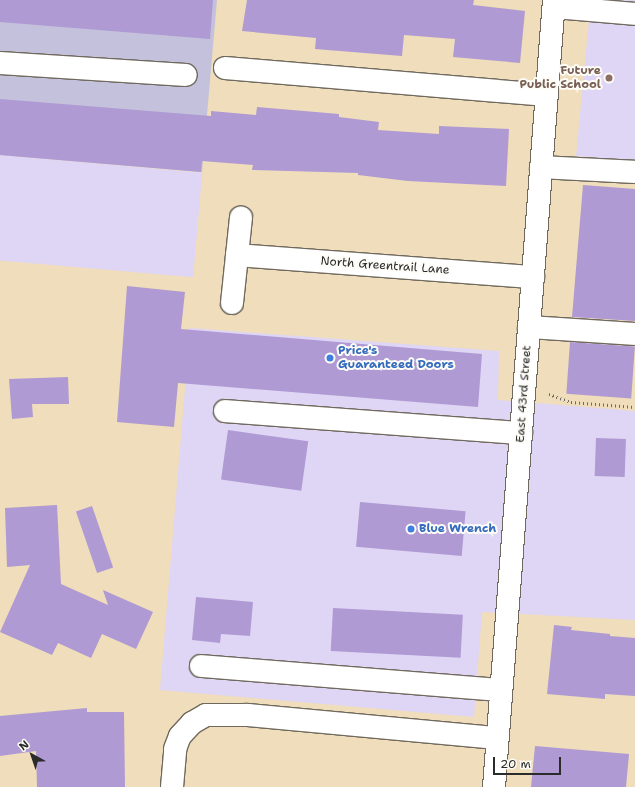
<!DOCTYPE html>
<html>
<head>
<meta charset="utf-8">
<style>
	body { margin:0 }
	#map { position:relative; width:635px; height:787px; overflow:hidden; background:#efddbb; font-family:"Shantell Sans",sans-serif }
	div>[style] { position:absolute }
	.built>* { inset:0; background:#dfd5f5; transform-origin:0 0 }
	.industrial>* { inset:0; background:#c3c1db }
	.building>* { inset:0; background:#af9ad3; transform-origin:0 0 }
	.path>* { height:2.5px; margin-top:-1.25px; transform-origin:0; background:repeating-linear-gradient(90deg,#70695d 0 1px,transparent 0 4px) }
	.roads { filter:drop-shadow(1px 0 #70695d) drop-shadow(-1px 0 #70695d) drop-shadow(0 1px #70695d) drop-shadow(0 -1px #70695d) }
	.minor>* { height:22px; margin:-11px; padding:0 11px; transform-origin:11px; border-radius:11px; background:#fff }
	.dots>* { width:11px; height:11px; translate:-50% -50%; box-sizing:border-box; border:2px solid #fdfcf7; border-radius:50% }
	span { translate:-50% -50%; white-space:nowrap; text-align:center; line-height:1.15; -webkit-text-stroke:4px #fdfcf7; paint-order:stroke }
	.education-label { font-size:12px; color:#785e54; font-weight:700 }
	.right { translate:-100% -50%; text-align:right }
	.street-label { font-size:12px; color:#2b2b2b }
	.shop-label { font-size:12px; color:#366cbe; font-weight:700 }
	.left { translate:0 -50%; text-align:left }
	.north { position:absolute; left:12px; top:735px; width:40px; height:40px; -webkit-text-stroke:3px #fdfcf7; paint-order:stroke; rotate:320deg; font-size:11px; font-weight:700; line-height:16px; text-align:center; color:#2b2b2b }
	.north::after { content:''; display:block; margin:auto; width:14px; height:18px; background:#2b2b2b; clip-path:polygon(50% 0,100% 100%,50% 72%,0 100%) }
	.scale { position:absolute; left:493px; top:757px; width:68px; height:18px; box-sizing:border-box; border:2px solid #2b2b2b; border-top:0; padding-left:5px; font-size:12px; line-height:14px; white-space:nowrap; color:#2b2b2b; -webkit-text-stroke:3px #fdfcf7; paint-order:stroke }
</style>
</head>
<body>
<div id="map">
	<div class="built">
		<i style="clip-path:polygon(591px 0,635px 0,635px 161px,576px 156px)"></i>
		<i style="left:0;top:155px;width:203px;height:105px;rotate:5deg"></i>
		<i style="clip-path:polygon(190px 328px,499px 351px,498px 400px,635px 411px,635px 620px,482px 612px,474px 717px,160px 690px)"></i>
	</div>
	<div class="industrial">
		<i style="clip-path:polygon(0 0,217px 0,202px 172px,0 155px)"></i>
	</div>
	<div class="building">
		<i style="clip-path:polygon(0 0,213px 0,210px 39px,0 22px)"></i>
		<i style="clip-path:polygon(247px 0,474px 0,473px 5px,525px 11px,520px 63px,453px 57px,455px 39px,404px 35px,402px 56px,315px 49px,316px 38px,242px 31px)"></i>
		<i style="clip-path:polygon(0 99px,211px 116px,211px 111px,256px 115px,257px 107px,339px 114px,339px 117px,379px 122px,378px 130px,439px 134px,439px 126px,509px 129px,506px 186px,408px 181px,358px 175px,358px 173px,252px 170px,253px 165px,202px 161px,201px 172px,0 155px)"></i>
		<i style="clip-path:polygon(583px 185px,635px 189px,635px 321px,572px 317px)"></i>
		<i style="clip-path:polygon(127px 286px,185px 292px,181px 329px,482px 354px,478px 407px,178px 383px,174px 427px,117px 422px)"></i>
		<i style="left:570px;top:342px;width:65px;height:52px;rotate:4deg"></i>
		<i style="clip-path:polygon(68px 377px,69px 404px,32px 404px,33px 417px,12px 419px,9px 379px)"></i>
		<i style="left:228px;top:430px;width:81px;height:50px;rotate:8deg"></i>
		<i style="left:596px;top:438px;width:30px;height:38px;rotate:2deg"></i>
		<i style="left:360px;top:502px;width:106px;height:45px;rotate:5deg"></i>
		<i style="clip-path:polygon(57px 505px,61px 584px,108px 605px,103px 590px,153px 612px,136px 649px,102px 634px,91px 658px,58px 643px,52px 655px,0 632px,30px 565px,7px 567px,5px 508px)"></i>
		<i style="left:92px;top:506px;width:65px;height:17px;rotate:71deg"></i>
		<i style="clip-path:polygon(196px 597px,253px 602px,250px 636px,221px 634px,220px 643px,192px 640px)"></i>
		<i style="left:333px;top:608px;width:130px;height:43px;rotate:3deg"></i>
		<i style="clip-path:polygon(554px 625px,572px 627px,571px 630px,610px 634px,610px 636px,635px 638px,635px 696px,605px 694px,605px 699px,547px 694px)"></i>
		<i style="clip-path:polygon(87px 708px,87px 712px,124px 712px,125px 787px,37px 787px,36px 751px,0 756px,0 716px)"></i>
		<i style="clip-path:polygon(535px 746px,629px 754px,626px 787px,531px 787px)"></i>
	</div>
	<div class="path">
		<i style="left:549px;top:394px;width:23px;rotate:20deg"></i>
		<i style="left:571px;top:402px;width:64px;rotate:4.5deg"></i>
	</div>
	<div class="roads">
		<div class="minor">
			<i style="left:554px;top:7px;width:81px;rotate:4.9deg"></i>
			<i style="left:0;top:63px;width:186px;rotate:3.7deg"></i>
			<i style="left:225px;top:68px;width:323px;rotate:4.8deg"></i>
			<i style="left:541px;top:167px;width:94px;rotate:3deg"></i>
			<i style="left:237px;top:255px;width:297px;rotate:4.3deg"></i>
			<i style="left:232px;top:303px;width:86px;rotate:-84deg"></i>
			<i style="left:529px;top:327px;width:106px;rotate:3.8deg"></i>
			<i style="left:225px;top:411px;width:297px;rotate:4.3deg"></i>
			<i style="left:201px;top:666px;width:301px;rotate:4.6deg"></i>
			<i style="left:172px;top:787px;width:38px;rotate:-85deg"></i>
			<i style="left:175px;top:749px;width:14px;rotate:-69deg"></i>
			<i style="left:180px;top:736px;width:18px;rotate:-47deg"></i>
			<i style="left:192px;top:723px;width:16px;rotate:-30deg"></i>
			<i style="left:206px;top:715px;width:42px"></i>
			<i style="left:248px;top:715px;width:250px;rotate:5.3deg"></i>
			<i style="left:494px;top:787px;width:789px;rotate:-85.64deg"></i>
		</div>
	</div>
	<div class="dots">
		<i style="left:609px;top:78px;background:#8d6e63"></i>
		<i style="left:330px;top:358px;background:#3f7fe0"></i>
		<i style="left:411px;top:529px;background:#3f7fe0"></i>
	</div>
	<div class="education-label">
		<span class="right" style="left:601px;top:78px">Future<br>Public School</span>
	</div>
	<div class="street-label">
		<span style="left:385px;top:266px;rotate:4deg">North Greentrail Lane</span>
		<span style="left:524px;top:394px;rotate:-86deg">East 43rd Street</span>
	</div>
	<div class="shop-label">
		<span class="left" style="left:338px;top:358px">Price's<br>Guaranteed Doors</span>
		<span class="left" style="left:419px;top:529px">Blue Wrench</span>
	</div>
	<div class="north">N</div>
	<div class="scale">20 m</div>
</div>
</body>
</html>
